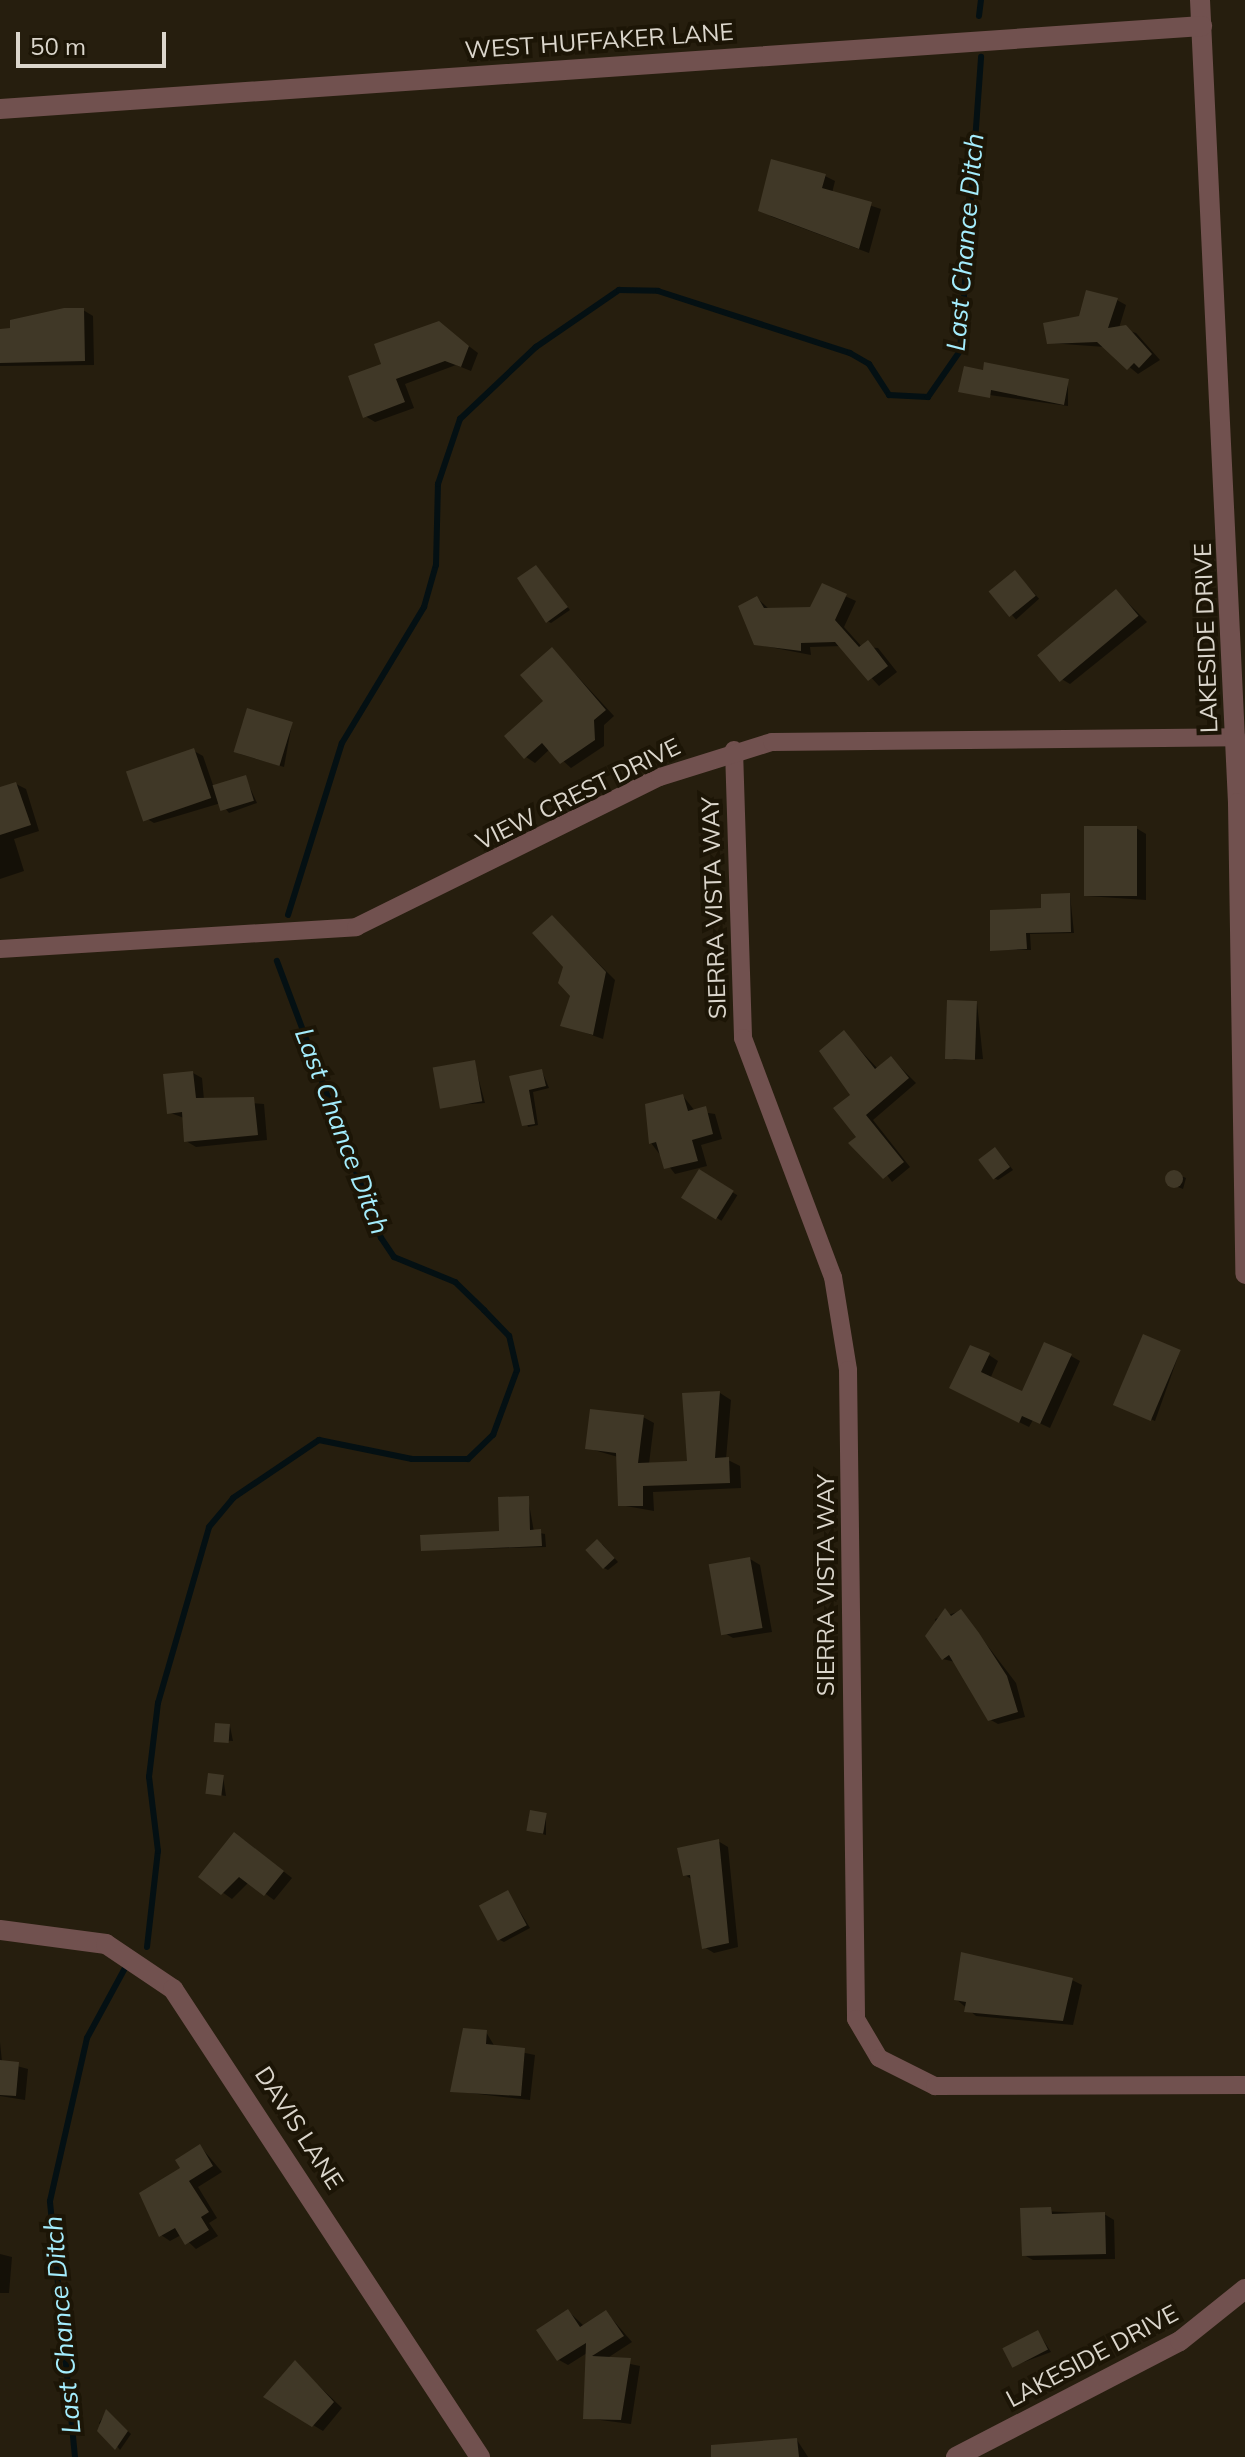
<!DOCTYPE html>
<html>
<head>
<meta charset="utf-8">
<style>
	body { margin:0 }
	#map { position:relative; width:1245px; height:2457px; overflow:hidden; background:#261e0e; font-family:Mulish,sans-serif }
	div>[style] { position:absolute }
	.shadow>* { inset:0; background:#0007; transform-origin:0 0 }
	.stream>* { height:6px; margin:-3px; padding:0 3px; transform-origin:3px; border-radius:3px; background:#041013 }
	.building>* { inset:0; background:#403827; transform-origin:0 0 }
	.round { border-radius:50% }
	.minor>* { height:18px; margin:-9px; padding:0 9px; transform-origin:9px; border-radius:9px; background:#71514f }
	.tertiary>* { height:20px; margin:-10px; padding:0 10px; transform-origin:10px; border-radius:10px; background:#71514f }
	span { translate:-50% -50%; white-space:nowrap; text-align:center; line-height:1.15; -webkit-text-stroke:8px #1c1506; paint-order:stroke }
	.street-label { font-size:24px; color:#dbd6cc }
	.water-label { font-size:26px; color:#a4edfd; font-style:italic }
	.scale { position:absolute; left:16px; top:32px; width:150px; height:36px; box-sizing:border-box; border:4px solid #dbd6cc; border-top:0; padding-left:10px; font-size:24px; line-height:28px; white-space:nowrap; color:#dbd6cc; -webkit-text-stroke:6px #1c1506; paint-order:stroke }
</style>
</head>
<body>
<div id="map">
	<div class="shadow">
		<i style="clip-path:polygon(825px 176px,835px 181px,832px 193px,881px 209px,869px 253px,770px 216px)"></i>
		<i style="clip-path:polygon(1117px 300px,1126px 305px,1119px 328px,1136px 333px,1160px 360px,1138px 374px,1105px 347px,1049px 343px)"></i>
		<i style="clip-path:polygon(83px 310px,93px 316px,94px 365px,0 366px,0 331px)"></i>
		<i style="clip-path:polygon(438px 323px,478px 353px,471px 371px,456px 365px,405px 384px,414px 408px,375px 422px,365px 416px,384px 365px)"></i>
		<i style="clip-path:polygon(1068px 381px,1068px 406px,961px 391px)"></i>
		<i style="clip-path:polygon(536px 567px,570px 610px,551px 623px,547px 621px)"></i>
		<i style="left:1015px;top:572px;width:36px;height:31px;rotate:48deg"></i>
		<i style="clip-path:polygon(823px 586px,856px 601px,844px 627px,862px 647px,878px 648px,897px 672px,879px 686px,842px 646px,810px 647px,811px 655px,755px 644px,757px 598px,770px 610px,811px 609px)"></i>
		<i style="clip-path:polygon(1116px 591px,1147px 622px,1070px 684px,1060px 678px)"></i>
		<i style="clip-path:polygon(552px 649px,614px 716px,604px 725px,604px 746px,571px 768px,550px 749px,535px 763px,526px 757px,546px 701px)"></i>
		<i style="clip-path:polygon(292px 723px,284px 767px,240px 754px)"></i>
		<i style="clip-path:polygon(194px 751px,203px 756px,214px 788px,245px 777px,257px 803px,229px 813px,221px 803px,154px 823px,144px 817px)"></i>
		<i style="clip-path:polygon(16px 784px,26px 789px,39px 831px,14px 839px,24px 871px,0 879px,0 789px)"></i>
		<i style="clip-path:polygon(1136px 828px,1146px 834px,1146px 900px,1087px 896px)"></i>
		<i style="clip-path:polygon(1070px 895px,1074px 933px,1030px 934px,1031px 950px,992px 950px)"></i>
		<i style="clip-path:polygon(552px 917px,615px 980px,603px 1039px,563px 1025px,572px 995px)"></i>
		<i style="clip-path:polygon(977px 1003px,983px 1059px,954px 1060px,950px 1058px)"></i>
		<i style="clip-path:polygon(844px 1033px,878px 1069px,891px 1058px,916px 1083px,873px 1120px,910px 1167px,892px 1182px,859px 1137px)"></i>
		<i style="clip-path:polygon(474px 1062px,485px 1103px,442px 1106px)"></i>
		<i style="clip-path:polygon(542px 1071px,549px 1088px,533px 1092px,538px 1125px,528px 1127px,512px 1078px)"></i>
		<i style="clip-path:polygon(193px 1073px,202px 1078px,204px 1100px,264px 1104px,267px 1140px,196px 1147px,186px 1141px,184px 1118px,168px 1112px)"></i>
		<i style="clip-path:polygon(683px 1096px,695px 1111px,715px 1114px,722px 1139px,701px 1145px,707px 1166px,675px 1174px,651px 1143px)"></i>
		<i style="clip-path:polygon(996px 1149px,1013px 1170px,998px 1180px,994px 1178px)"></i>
		<i style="left:700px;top:1172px;width:44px;height:30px;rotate:32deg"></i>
		<i style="clip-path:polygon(1171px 1172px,1186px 1178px,1183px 1189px,1168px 1183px)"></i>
		<i style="clip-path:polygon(1180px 1351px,1155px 1421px,1120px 1406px)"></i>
		<i style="clip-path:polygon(989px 1355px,998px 1361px,990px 1379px,1023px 1394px,1071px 1356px,1080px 1361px,1050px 1428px,1033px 1420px,1029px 1427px,961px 1393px)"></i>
		<i style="clip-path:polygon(720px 1393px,731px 1400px,726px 1459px,740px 1466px,741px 1488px,653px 1492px,654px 1511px,620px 1505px,618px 1457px,587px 1448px,643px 1417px,654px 1423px,649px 1464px,689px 1463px)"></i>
		<i style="clip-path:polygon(528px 1498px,534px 1532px,545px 1534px,546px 1547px,423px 1550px,501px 1533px)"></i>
		<i style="clip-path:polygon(602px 1544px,618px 1562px,608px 1570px,604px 1568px)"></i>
		<i style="clip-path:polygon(750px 1559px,760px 1565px,772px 1632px,733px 1638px,723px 1632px)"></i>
		<i style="clip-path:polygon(961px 1611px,1016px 1683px,1025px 1717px,998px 1724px,989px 1719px,955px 1662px,943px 1659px,935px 1619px)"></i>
		<i style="clip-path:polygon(230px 1726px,233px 1741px,217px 1740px)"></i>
		<i style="clip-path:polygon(223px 1777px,226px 1796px,208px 1793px)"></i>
		<i style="clip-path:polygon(546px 1815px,546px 1835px,528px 1830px)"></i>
		<i style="clip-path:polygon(244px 1840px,292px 1878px,274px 1900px,249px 1882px,232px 1899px,201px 1877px)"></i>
		<i style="clip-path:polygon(718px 1841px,728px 1847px,738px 1947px,714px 1953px,704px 1947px,693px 1880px,685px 1875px)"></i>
		<i style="clip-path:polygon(508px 1892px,530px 1928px,504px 1942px,500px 1940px)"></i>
		<i style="clip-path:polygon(1072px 1980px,1082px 1985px,1073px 2025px,976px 2016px,956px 1999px)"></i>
		<i style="clip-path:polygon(486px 2032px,495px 2047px,535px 2055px,530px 2100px,452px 2091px)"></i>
		<i style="clip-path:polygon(0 2042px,2px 2062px,28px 2069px,25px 2100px,0 2096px)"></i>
		<i style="clip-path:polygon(200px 2146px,222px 2172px,198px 2187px,217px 2218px,209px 2223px,218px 2236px,196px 2249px,181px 2235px,170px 2241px,161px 2235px,182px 2169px)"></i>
		<i style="clip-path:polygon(1022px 2210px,1104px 2214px,1114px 2220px,1115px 2259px,1033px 2260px,1024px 2255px)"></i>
		<i style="clip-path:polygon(0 2254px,12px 2257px,9px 2293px,0 2293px)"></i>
		<i style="clip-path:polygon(568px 2311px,584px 2326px,606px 2312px,632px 2342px,606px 2359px,640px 2366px,631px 2424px,585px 2418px,587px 2353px,568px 2365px,559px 2360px)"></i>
		<i style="clip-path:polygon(1038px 2332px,1051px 2352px,1013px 2366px)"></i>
		<i style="clip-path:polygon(295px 2363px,342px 2408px,323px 2431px,266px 2397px)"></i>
		<i style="clip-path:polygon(107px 2411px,131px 2434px,120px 2450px,99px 2423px)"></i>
		<i style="clip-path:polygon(797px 2440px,808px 2457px,717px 2457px)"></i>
	</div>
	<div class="stream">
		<i style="left:979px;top:16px;width:16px;rotate:-83deg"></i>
		<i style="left:288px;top:915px;width:180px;rotate:-72.6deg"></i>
		<i style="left:342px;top:743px;width:159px;rotate:-58.9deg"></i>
		<i style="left:424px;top:607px;width:44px;rotate:-74.1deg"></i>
		<i style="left:436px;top:565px;width:81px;rotate:-88.6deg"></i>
		<i style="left:438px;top:484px;width:69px;rotate:-71.3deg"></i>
		<i style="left:460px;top:419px;width:105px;rotate:-43.5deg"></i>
		<i style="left:536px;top:347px;width:101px;rotate:-34.5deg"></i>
		<i style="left:619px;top:290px;width:39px;rotate:1deg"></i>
		<i style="left:658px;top:291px;width:202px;rotate:17.9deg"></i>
		<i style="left:850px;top:353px;width:22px;rotate:30deg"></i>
		<i style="left:869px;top:364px;width:37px;rotate:57deg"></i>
		<i style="left:889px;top:395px;width:39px;rotate:3deg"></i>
		<i style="left:928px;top:397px;width:56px;rotate:-55.2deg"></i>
		<i style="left:960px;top:351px;width:295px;rotate:-85.9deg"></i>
		<i style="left:147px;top:1947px;width:97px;rotate:-83.5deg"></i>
		<i style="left:158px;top:1851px;width:75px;rotate:-96.9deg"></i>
		<i style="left:149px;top:1777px;width:75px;rotate:-83.1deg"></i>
		<i style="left:158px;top:1703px;width:183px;rotate:-73.8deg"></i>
		<i style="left:209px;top:1527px;width:38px;rotate:-50deg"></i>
		<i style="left:233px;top:1498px;width:104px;rotate:-34deg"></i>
		<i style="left:319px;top:1440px;width:95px;rotate:11.5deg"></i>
		<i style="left:412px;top:1459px;width:56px"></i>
		<i style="left:468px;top:1459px;width:35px;rotate:-44deg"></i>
		<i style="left:493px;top:1435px;width:69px;rotate:-69.7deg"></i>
		<i style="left:517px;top:1370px;width:35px;rotate:-103deg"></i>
		<i style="left:509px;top:1336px;width:36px;rotate:-134deg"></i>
		<i style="left:484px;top:1310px;width:40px;rotate:-136deg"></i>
		<i style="left:455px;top:1282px;width:66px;rotate:-157.7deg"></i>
		<i style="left:394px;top:1257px;width:23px;rotate:-124deg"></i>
		<i style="left:381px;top:1238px;width:296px;rotate:-110.6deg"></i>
		<i style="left:75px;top:2457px;width:257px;rotate:-95.6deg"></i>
		<i style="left:50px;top:2201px;width:167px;rotate:-77.2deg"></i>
		<i style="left:87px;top:2038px;width:80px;rotate:-61.5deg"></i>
	</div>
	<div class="building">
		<i style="clip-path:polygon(771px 159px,826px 174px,822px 188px,872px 202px,859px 249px,758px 211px)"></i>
		<i style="clip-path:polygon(1086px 290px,1118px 298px,1108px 328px,1126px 325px,1152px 354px,1139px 368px,1134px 363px,1127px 370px,1097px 342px,1047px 344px,1043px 323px,1079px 316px)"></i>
		<i style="clip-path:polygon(64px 308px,84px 308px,85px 361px,0 363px,0 329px,10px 328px,10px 320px)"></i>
		<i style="clip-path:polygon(439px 321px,469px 346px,461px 367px,445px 361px,396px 379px,405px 402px,363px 418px,348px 376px,381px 364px,374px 344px)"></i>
		<i style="clip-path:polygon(984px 362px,1069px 379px,1064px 405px,991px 390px,990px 398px,958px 392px,964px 366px,983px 370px)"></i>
		<i style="clip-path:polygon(536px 565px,568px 607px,546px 623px,517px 578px)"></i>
		<i style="left:1015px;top:570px;width:33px;height:34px;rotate:51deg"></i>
		<i style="clip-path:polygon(822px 583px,847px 594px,835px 620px,859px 647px,868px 640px,888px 666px,868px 681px,835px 642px,801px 643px,801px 651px,754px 645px,738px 606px,757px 596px,764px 608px,810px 607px)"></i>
		<i style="left:1116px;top:589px;width:35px;height:103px;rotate:50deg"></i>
		<i style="clip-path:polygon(552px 647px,606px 710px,594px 720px,595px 740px,560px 764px,542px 743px,524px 759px,504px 736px,543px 701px,520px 675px)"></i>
		<i style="left:247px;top:708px;width:48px;height:46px;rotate:17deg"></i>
		<i style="left:194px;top:748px;width:53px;height:72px;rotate:71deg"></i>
		<i style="left:246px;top:775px;width:27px;height:35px;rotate:73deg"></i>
		<i style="clip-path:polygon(16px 782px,31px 825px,0 835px,0 787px)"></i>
		<i style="left:1137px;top:826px;width:70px;height:53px;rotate:90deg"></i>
		<i style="clip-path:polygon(1070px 893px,1071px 932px,1026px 933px,1027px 949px,990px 951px,990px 910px,1041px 908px,1041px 894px)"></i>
		<i style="clip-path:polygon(552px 915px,606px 972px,593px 1035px,560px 1026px,570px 996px,558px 983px,563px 967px,532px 933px)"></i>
		<i style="left:947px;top:1000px;width:30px;height:59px;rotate:2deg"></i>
		<i style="clip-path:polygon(844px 1030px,875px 1069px,891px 1056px,909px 1078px,866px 1115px,904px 1162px,883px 1179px,848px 1143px,856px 1137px,833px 1108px,850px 1095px,819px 1051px)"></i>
		<i style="left:475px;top:1060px;width:42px;height:43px;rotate:80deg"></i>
		<i style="clip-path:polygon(542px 1069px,546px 1086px,529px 1090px,535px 1124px,522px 1126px,509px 1076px)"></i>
		<i style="clip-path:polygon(193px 1071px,196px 1098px,254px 1097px,258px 1135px,184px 1142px,182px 1112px,167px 1114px,163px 1074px)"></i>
		<i style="clip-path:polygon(683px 1094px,688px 1111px,706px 1106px,713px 1134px,692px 1140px,698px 1161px,664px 1169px,656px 1142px,649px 1144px,645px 1104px)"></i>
		<i style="left:995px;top:1147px;width:25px;height:21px;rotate:53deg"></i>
		<i style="left:699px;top:1169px;width:41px;height:34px;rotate:32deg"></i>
		<i class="round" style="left:1165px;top:1170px;width:18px;height:18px"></i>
		<i style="left:1143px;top:1334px;width:41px;height:77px;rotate:23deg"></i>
		<i style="clip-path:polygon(1044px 1342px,1072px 1354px,1040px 1424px,1022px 1416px,1019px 1423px,949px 1388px,970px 1345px,990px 1353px,981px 1372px,1022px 1391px)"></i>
		<i style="clip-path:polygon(720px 1391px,715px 1458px,729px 1457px,730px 1483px,643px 1486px,643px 1506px,618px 1506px,616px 1453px,585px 1449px,590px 1409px,644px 1415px,638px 1463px,687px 1461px,682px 1393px)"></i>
		<i style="clip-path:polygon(529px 1496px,530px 1530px,541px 1529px,542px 1546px,421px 1551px,420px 1535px,499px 1531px,498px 1497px)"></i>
		<i style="left:597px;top:1539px;width:26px;height:16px;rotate:47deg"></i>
		<i style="left:750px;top:1557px;width:72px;height:42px;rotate:80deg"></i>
		<i style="clip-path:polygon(945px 1608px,951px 1616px,961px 1609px,979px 1633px,1007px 1676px,1018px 1712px,988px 1721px,949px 1655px,942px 1660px,925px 1636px)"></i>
		<i style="left:215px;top:1723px;width:15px;height:19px;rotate:4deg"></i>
		<i style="left:208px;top:1773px;width:16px;height:21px;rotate:7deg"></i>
		<i style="left:530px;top:1810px;width:17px;height:21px;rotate:10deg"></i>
		<i style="clip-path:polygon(234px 1832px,284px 1871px,264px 1896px,239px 1877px,221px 1895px,198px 1877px)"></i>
		<i style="clip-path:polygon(719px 1839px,729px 1943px,702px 1949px,690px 1875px,683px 1876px,677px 1848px)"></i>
		<i style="left:508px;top:1890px;width:40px;height:33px;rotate:62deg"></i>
		<i style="clip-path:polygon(961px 1952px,1073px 1978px,1063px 2021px,964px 2012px,966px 2002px,954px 2000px)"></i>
		<i style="clip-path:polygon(463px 2028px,487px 2030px,486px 2044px,525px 2048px,521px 2096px,450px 2092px)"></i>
		<i style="clip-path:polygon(0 2060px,19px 2062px,16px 2096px,0 2095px)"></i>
		<i style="clip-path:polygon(200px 2144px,213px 2166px,189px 2181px,209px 2212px,201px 2217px,209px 2230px,185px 2245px,175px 2228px,159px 2237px,139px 2193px,180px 2168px,175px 2160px)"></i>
		<i style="clip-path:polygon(1051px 2207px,1052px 2214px,1105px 2212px,1106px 2254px,1022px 2256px,1020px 2208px)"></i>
		<i style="clip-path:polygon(568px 2309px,580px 2327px,606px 2310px,624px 2336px,592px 2356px,631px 2358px,621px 2420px,583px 2419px,586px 2343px,557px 2361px,536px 2330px)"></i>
		<i style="left:1038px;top:2330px;width:22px;height:40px;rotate:63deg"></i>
		<i style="clip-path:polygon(295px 2360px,334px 2402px,312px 2427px,263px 2397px)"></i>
		<i style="clip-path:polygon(106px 2409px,128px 2431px,115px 2450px,97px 2431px)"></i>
		<i style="clip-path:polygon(797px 2438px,799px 2457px,711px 2457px,711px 2445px)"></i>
	</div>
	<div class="minor">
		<i style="left:734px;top:750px;width:288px;rotate:88.2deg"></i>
		<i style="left:743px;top:1038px;width:255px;rotate:69.4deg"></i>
		<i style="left:833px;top:1277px;width:94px;rotate:80.8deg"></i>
		<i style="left:848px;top:1370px;width:649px;rotate:89.29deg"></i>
		<i style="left:856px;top:2019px;width:45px;rotate:59.5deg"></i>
		<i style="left:879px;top:2058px;width:63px;rotate:26.6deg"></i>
		<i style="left:935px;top:2086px;width:310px;rotate:-0.2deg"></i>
		<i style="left:0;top:949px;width:357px;rotate:-3.5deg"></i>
		<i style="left:356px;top:927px;width:339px;rotate:-26.3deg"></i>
		<i style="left:660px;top:777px;width:117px;rotate:-17.4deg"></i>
		<i style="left:772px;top:742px;width:464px;rotate:-0.6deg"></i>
	</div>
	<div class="tertiary">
		<i style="left:1200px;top:0;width:804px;rotate:87.29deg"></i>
		<i style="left:1238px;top:803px;width:471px;rotate:89.1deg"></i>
		<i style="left:0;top:109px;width:1205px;rotate:-3.95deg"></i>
		<i style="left:0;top:1930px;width:107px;rotate:7.5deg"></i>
		<i style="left:106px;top:1944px;width:81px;rotate:33.9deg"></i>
		<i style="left:173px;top:1989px;width:560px;rotate:56.74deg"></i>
		<i style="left:956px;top:2457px;width:252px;rotate:-27.4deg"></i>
		<i style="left:1180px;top:2341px;width:83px;rotate:-38.7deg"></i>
	</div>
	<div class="street-label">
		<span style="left:599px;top:41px;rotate:-4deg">WEST HUFFAKER LANE</span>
		<span style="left:1206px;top:638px;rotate:-92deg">LAKESIDE DRIVE</span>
		<span style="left:578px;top:794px;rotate:-26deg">VIEW CREST DRIVE</span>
		<span style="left:714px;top:908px;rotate:-92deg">SIERRA VISTA WAY</span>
		<span style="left:826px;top:1585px;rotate:-90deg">SIERRA VISTA WAY</span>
		<span style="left:299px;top:2128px;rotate:57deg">DAVIS LANE</span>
		<span style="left:1092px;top:2356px;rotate:-28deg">LAKESIDE DRIVE</span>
	</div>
	<div class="water-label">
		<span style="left:965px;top:242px;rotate:-85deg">Last Chance Ditch</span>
		<span style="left:342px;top:1131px;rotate:69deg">Last Chance Ditch</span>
		<span style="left:62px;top:2325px;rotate:-95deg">Last Chance Ditch</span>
	</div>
	<div class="scale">50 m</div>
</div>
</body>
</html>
